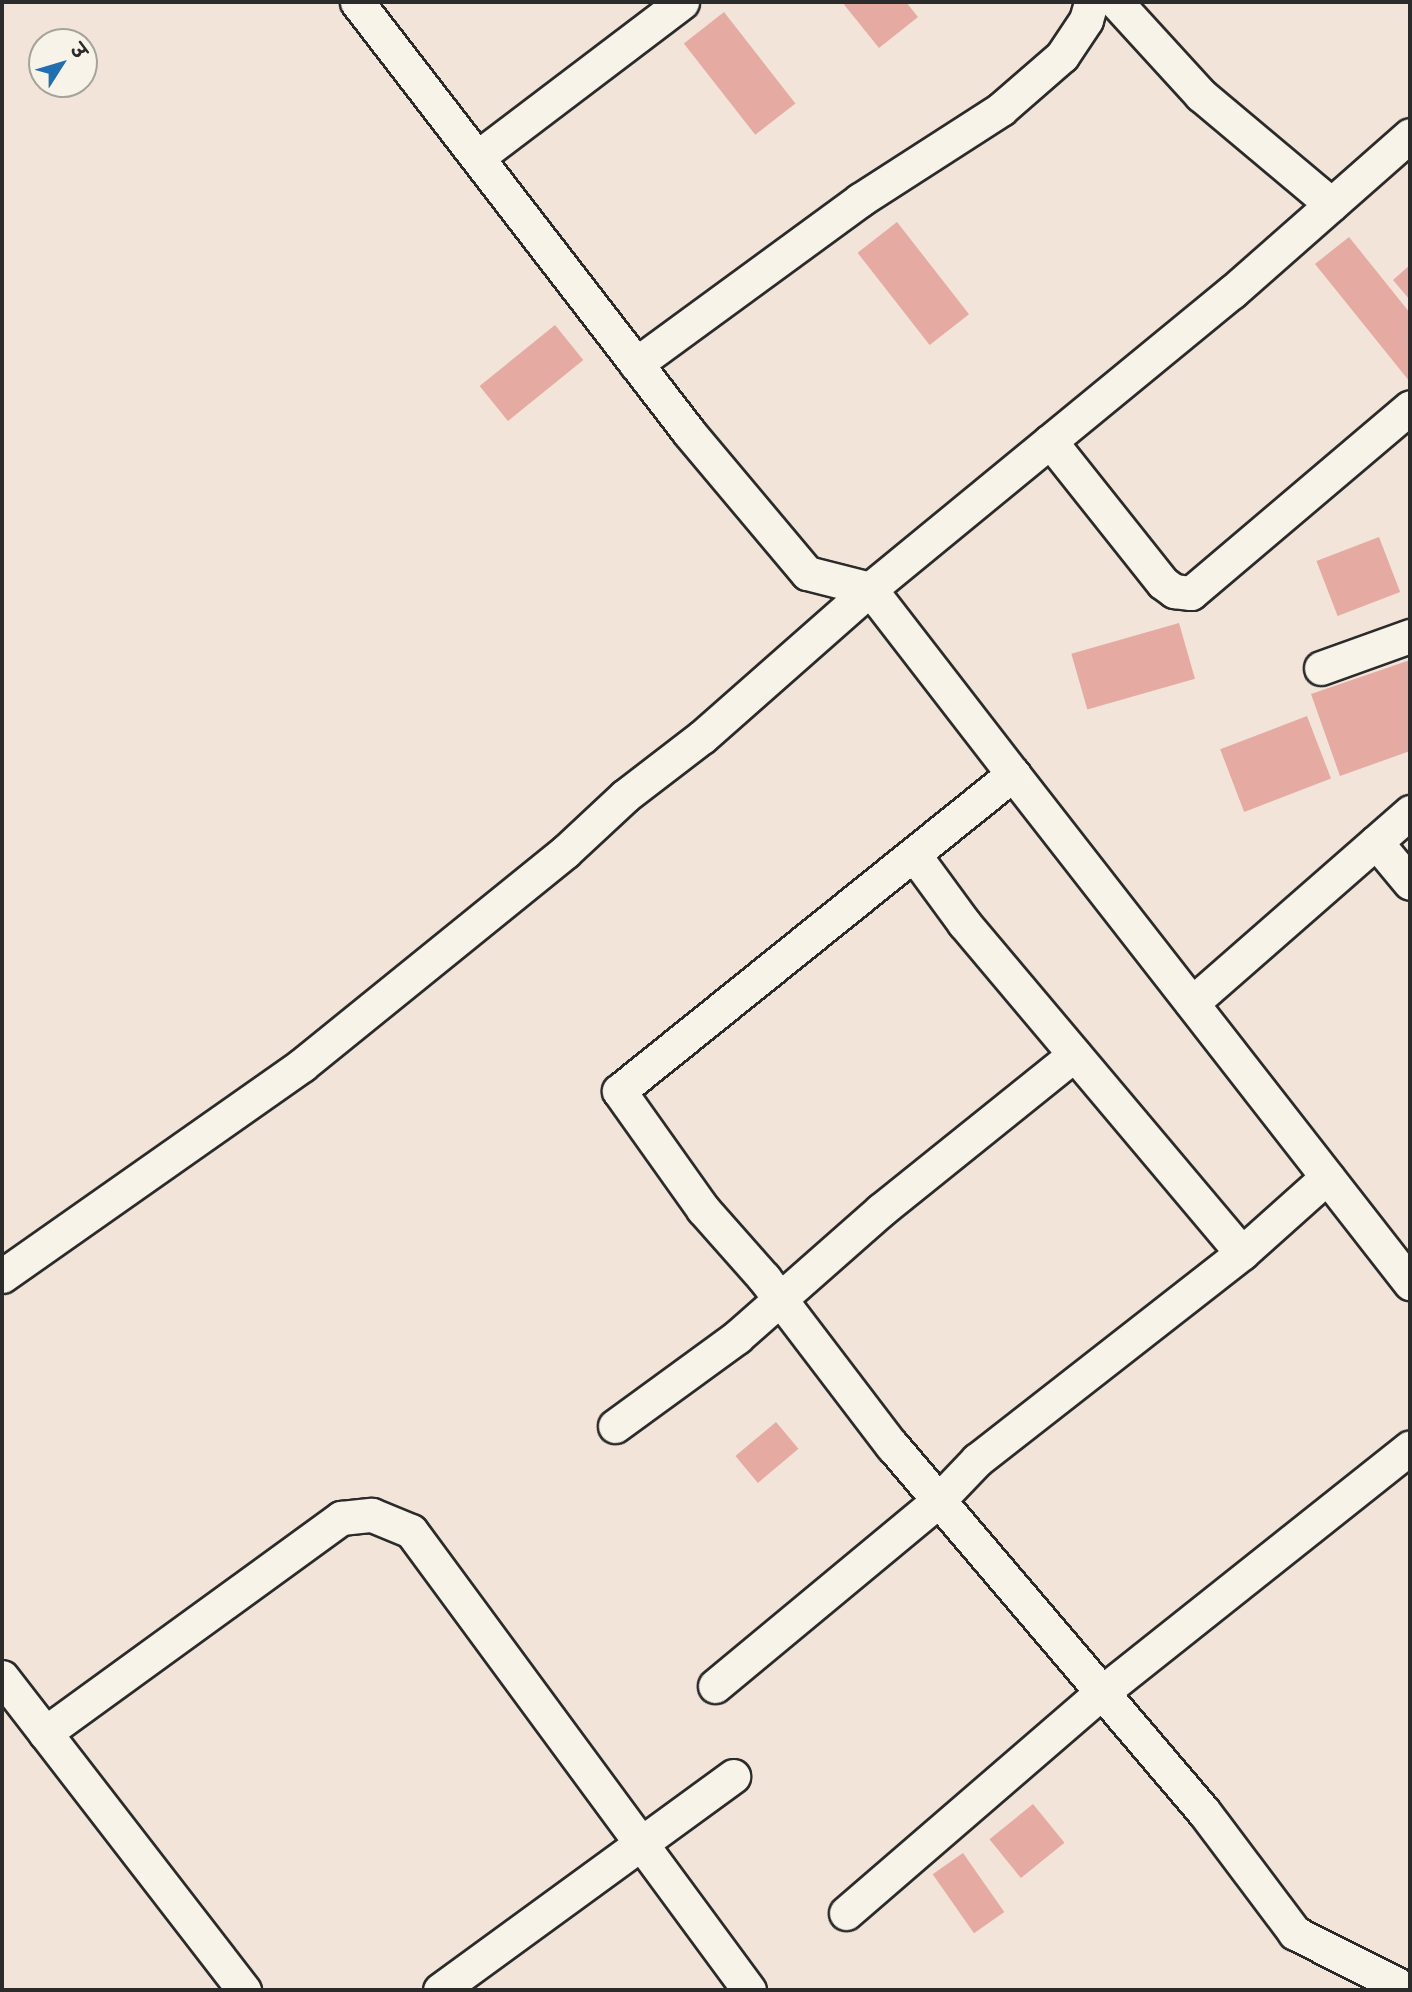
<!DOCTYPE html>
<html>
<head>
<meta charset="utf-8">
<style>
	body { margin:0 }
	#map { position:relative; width:1412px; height:1992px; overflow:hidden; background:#f3e4da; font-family:"Shantell Sans","Playpen Sans Deva",sans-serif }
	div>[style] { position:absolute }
	.building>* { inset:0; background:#e5aaa2; transform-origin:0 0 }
	.roads { filter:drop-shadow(2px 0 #2b2b2b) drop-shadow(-2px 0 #2b2b2b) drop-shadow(0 2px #2b2b2b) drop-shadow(0 -2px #2b2b2b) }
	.minor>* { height:33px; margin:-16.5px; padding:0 16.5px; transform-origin:16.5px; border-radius:16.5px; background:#f7f3e8 }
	span { translate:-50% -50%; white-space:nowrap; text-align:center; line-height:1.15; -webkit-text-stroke:5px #f7f3e8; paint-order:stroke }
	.frame { position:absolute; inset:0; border:4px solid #2b2b2b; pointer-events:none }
	.north { position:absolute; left:28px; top:28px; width:70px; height:70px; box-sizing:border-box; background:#f7f3e8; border:2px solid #a5a39c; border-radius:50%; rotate:53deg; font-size:19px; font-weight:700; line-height:28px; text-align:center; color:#2b2b2b }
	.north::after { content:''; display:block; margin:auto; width:24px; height:32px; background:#1f6fb2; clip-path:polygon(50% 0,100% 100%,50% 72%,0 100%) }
</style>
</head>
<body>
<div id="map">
	<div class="building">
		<i style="clip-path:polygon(842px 2px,906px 2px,918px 17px,879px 48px)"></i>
		<i style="left:724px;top:12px;width:116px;height:51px;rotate:52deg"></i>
		<i style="left:897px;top:222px;width:117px;height:50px;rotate:52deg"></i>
		<i style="clip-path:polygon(1349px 237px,1410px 313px,1410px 382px,1315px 264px)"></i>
		<i style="clip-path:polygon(1410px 265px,1410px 300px,1393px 280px)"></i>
		<i style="left:555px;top:325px;width:45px;height:97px;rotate:51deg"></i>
		<i style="left:1379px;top:537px;width:59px;height:67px;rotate:69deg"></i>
		<i style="left:1179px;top:623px;width:58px;height:112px;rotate:74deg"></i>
		<i style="clip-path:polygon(1410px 660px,1410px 751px,1340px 776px,1311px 694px)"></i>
		<i style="left:1307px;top:716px;width:67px;height:93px;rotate:69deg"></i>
		<i style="left:776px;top:1422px;width:35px;height:53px;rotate:50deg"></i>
		<i style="left:1033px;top:1804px;width:50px;height:56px;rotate:51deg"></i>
		<i style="left:963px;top:1853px;width:72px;height:37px;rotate:55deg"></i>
	</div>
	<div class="roads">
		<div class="minor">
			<i style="left:1116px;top:2px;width:126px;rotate:47.6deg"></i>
			<i style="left:1201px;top:95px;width:170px;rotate:40deg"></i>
			<i style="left:478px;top:157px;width:256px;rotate:-37.2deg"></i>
			<i style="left:636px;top:364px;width:278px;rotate:-36.2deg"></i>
			<i style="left:860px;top:200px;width:168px;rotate:-32.8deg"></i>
			<i style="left:1001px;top:109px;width:81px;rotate:-41deg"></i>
			<i style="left:1062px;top:56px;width:43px;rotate:-56.3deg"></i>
			<i style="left:1086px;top:20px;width:19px;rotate:-74deg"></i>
			<i style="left:1050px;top:441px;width:181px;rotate:51.5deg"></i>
			<i style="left:1163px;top:583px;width:14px;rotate:36deg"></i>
			<i style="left:1174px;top:591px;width:17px;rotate:7deg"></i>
			<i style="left:1191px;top:593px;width:287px;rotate:-40.3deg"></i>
			<i style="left:1321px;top:668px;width:95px;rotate:-19.8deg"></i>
			<i style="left:1013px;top:774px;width:646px;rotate:52.05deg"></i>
			<i style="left:1376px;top:842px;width:53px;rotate:50.3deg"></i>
			<i style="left:915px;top:856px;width:83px;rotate:53.8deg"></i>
			<i style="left:964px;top:923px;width:431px;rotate:49.9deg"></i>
			<i style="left:1192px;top:1003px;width:290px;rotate:-41.2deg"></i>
			<i style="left:2px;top:1276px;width:367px;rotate:-35.1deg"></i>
			<i style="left:302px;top:1065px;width:338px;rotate:-39deg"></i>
			<i style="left:565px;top:852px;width:82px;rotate:-43deg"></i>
			<i style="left:625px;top:796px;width:97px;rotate:-37.5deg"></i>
			<i style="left:702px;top:737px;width:224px;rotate:-41.4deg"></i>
			<i style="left:870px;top:589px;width:65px;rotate:-165.7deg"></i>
			<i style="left:807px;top:573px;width:185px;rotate:-130deg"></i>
			<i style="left:688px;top:431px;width:542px;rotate:-127.65deg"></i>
			<i style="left:615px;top:1426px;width:151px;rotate:-36.1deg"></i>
			<i style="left:737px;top:1337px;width:192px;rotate:-41.4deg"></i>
			<i style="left:881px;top:1210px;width:248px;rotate:-38.8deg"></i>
			<i style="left:2px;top:1677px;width:396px;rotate:52.3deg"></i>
			<i style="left:715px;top:1686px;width:290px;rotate:-39.7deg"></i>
			<i style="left:938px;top:1501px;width:57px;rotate:-46.4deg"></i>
			<i style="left:977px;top:1460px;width:336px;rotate:-38deg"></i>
			<i style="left:1242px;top:1253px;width:114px;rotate:-41.8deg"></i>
			<i style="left:45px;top:1733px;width:366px;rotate:-36deg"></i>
			<i style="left:341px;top:1518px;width:31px;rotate:-6deg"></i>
			<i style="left:372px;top:1515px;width:42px;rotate:22.3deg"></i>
			<i style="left:411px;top:1531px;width:570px;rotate:53.63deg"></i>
			<i style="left:846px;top:1913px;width:335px;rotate:-40.8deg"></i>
			<i style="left:1100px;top:1694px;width:396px;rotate:-38.5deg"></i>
			<i style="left:440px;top:1990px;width:363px;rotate:-36.1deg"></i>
			<i style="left:1408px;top:1990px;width:127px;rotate:-153.2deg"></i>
			<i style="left:1295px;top:1933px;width:151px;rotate:-126.9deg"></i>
			<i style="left:1204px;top:1812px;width:481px;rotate:-130.4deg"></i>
			<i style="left:892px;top:1446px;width:211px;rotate:-127.3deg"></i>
			<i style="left:764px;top:1278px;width:92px;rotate:-131.5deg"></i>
			<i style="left:703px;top:1209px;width:145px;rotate:-125.4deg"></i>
			<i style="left:619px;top:1091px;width:506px;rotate:-38.82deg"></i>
			<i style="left:1013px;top:774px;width:234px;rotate:-127.7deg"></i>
			<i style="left:870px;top:589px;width:468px;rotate:-39.4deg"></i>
			<i style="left:1232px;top:292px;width:237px;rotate:-41.4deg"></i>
		</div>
	</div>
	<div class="frame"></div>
	<div class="north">उ</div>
</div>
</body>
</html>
